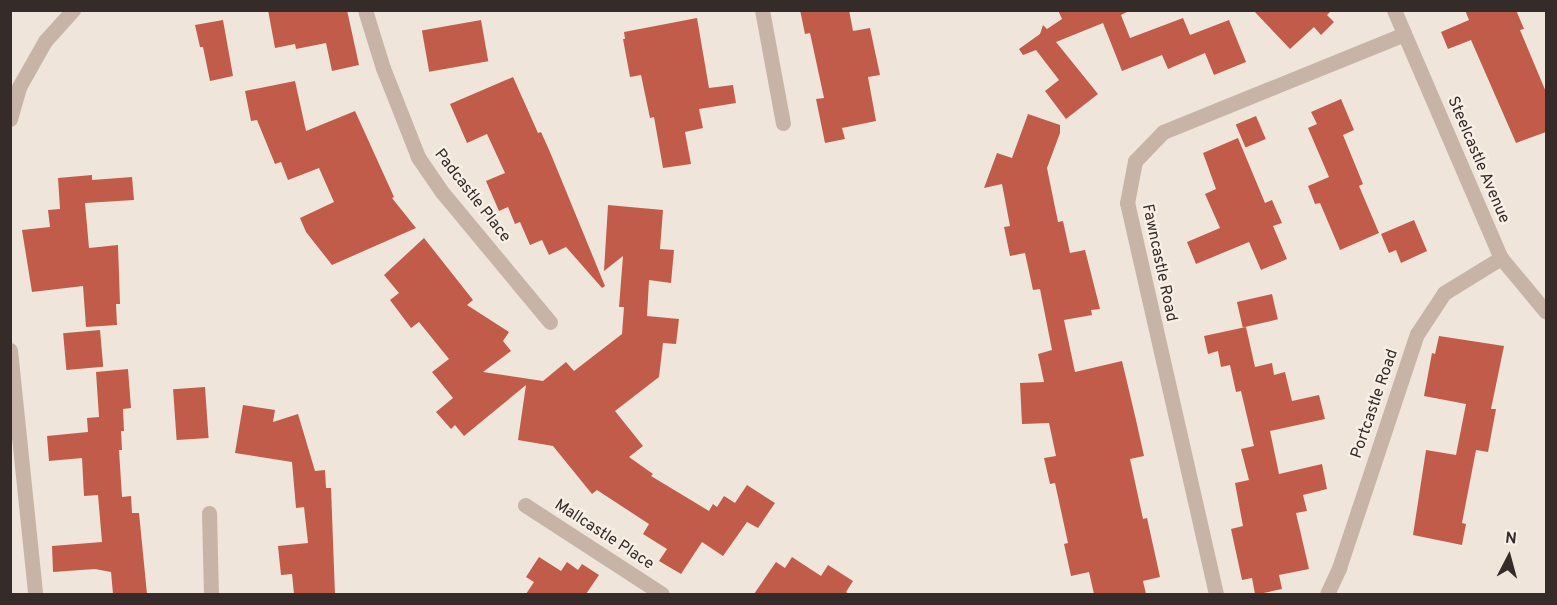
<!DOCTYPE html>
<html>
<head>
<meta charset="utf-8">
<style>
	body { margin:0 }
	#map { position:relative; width:1557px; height:605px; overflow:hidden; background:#f0e5db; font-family:Overpass,sans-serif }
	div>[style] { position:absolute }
	.building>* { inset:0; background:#c05c49; transform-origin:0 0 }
	.minor>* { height:15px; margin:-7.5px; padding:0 7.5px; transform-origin:7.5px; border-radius:7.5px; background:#c8b4a7 }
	span { translate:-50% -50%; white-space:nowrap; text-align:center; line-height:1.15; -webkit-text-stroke:4.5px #f8efe7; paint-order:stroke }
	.street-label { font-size:16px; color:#352b28 }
	.frame { position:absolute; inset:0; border:12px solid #352b28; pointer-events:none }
	.north { position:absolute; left:1479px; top:527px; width:60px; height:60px; -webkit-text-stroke:4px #f8efe7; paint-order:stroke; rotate:6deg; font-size:16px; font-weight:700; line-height:24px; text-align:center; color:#352b28 }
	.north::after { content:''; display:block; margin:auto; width:21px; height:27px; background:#352b28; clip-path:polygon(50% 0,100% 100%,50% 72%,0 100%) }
</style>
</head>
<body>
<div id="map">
	<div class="building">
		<i style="clip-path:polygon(268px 10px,347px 10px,359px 65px,332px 71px,326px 43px,296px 49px,295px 44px,275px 48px)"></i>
		<i style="clip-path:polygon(800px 10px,849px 10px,853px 31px,870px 28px,880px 75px,868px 77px,876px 121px,842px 128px,845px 139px,825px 143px,816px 99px,824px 98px,810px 33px,805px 34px)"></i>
		<i style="clip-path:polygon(1058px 10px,1131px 10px,1121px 15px,1130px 38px,1183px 18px,1190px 35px,1229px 20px,1246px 62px,1214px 75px,1205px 53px,1168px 69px,1162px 55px,1122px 71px,1103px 23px,1056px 42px,1098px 94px,1066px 119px,1045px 91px,1059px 80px,1036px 50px,1023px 55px,1019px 49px,1040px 34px,1043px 25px,1047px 29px,1062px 19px)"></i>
		<i style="clip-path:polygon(1253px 10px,1332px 10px,1327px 15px,1334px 22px,1321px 35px,1314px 27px,1290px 49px)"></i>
		<i style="clip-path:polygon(1465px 10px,1516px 10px,1524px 29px,1520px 30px,1546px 92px,1546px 132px,1516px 143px,1471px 40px,1448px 49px,1441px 32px,1469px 20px)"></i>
		<i style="clip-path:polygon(697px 18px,709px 88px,733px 85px,736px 103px,699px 109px,703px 128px,685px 132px,691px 164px,663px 168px,654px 117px,650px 118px,641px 75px,630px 77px,623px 39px,625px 39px,624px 32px)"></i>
		<i style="clip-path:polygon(223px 20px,233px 76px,210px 81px,203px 47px,200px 47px,195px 25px)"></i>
		<i style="left:481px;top:20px;width:42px;height:60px;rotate:80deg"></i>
		<i style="clip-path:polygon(513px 77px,538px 133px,541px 132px,550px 152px,605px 286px,602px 288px,566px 247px,549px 255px,542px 240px,530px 245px,520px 222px,515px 224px,508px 207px,499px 211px,486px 181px,505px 173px,487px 134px,467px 143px,450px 104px)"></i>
		<i style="clip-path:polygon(295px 81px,306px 131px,355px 111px,394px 197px,392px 198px,416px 228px,332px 265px,306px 232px,300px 218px,334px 202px,319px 168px,288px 180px,281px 162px,275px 164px,257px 120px,251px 121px,245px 91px)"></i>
		<i style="clip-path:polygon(1341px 99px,1354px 130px,1343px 135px,1363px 184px,1359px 186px,1379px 233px,1340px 250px,1320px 203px,1315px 204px,1308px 186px,1329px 177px,1308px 128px,1317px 124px,1311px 112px)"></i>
		<i style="clip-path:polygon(1028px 114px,1060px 125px,1060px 133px,1047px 168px,1058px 222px,1063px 221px,1070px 253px,1085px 250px,1100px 309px,1091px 310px,1092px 315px,1064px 320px,1075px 372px,1122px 361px,1136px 420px,1144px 456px,1130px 459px,1143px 519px,1147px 518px,1160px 577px,1143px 581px,1146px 594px,1094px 594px,1089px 572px,1071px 576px,1064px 544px,1068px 543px,1055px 483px,1050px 484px,1044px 458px,1056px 456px,1049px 423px,1022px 424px,1020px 383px,1044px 382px,1038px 354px,1052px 350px,1040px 289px,1033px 290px,1025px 253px,1010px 256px,1004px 227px,1010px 226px,1002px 184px,984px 188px,997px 153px,1012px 158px)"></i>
		<i style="left:1256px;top:116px;width:25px;height:22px;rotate:67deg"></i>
		<i style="clip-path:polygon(1238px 138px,1265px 203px,1272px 200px,1282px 223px,1273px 226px,1287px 259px,1261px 270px,1249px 242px,1196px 264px,1187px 242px,1220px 228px,1205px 194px,1216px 189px,1203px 153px)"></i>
		<i style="clip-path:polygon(92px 175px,92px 180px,132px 177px,134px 200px,85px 203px,89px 248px,118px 245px,120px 304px,116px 304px,117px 325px,86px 327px,83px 286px,32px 292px,22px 230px,50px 227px,48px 210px,60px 209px,58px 178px)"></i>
		<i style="clip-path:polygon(608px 205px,663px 210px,660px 249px,674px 250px,671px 283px,649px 280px,647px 316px,679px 319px,676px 344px,663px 343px,659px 377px,615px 411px,643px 446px,629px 457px,653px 474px,651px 476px,709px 511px,713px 504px,717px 507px,724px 496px,735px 503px,747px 485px,775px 503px,758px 528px,747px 522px,723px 556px,702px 542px,681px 574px,659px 561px,667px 549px,643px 534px,649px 524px,597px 490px,592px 494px,553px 446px,518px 440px,526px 385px,464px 436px,455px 425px,451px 429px,436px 412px,453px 398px,432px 372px,449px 359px,419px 322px,411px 328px,390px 300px,399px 293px,384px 275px,424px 238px,473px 300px,467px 305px,509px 332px,503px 341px,511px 351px,483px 372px,543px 381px,566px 362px,574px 371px,622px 334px,624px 307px,619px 307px,623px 256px,604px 271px)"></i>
		<i style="clip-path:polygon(1414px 220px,1427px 251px,1401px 263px,1396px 250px,1389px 253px,1381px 234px)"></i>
		<i style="left:1272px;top:294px;width:26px;height:36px;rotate:77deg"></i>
		<i style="clip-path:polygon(1246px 327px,1255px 367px,1272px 363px,1274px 375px,1285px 372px,1292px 401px,1319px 395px,1325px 419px,1270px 431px,1279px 474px,1322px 464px,1327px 489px,1303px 495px,1307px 511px,1296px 513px,1309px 569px,1279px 575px,1282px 589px,1259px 594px,1255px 594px,1252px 578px,1242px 580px,1231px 529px,1243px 526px,1235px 483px,1249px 480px,1241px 449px,1254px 446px,1241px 391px,1236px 392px,1230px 365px,1221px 367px,1218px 351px,1208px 354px,1204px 336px)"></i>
		<i style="left:100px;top:330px;width:37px;height:37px;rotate:85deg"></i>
		<i style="clip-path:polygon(1439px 336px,1504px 346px,1491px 409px,1496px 409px,1488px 452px,1476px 450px,1462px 523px,1466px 524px,1462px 545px,1413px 535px,1426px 450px,1456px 455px,1466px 404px,1424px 396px,1432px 353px,1435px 354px)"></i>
		<i style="clip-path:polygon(128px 369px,131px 408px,123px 409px,124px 431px,121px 431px,122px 450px,119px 450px,122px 497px,131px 496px,132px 513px,139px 513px,147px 594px,113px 594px,111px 572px,95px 569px,53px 572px,52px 546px,102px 542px,98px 495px,84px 496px,82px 458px,49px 461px,47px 436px,88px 432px,87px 418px,99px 417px,96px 372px)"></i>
		<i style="left:205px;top:387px;width:51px;height:32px;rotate:86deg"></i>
		<i style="clip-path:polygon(243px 405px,275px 410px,273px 422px,298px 414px,315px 471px,325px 470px,326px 488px,331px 488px,335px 594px,294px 594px,292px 574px,281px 575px,278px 546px,308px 543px,304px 507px,296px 508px,292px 462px,235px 453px)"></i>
		<i style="clip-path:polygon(539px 557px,561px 571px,567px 562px,578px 570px,582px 564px,599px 575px,586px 594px,526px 594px,534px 582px,526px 577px)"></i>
		<i style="clip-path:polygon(792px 557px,821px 576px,828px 565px,853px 581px,846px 592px,849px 594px,754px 594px,776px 562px,785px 568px)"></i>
	</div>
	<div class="minor">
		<i style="left:365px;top:10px;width:61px;rotate:72.8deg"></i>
		<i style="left:383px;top:68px;width:96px;rotate:68.5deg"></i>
		<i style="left:418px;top:157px;width:42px;rotate:55.6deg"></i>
		<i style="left:442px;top:192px;width:169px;rotate:50.3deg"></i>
		<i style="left:762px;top:10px;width:115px;rotate:79.5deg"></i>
		<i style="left:1394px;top:10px;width:270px;rotate:66.7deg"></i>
		<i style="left:1501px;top:258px;width:70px;rotate:50.2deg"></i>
		<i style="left:10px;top:119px;width:33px;rotate:-74deg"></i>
		<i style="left:19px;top:87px;width:53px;rotate:-60.5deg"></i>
		<i style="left:45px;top:41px;width:42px;rotate:-47.9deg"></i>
		<i style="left:10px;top:350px;width:245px;rotate:84.1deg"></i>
		<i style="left:525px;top:505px;width:163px;rotate:33deg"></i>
		<i style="left:209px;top:513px;width:81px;rotate:88.6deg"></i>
		<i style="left:1216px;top:594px;width:401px;rotate:-102.8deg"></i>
		<i style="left:1127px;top:203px;width:43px;rotate:-79.2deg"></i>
		<i style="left:1135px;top:161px;width:40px;rotate:-46deg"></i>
		<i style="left:1163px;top:132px;width:260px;rotate:-22.1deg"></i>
		<i style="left:1327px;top:594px;width:29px;rotate:-65deg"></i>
		<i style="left:1339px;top:568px;width:247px;rotate:-71.6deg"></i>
		<i style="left:1417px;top:334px;width:49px;rotate:-56.6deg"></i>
		<i style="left:1444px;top:293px;width:67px;rotate:-31.6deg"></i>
	</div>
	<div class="street-label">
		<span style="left:1478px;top:160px;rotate:67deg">Steelcastle Avenue</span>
		<span style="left:472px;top:196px;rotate:52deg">Padcastle Place</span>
		<span style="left:1159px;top:263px;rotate:78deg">Fawncastle Road</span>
		<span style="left:1375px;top:404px;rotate:-71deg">Portcastle Road</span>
		<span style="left:604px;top:535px;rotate:33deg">Mallcastle Place</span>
	</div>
	<div class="frame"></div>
	<div class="north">N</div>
</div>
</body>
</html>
